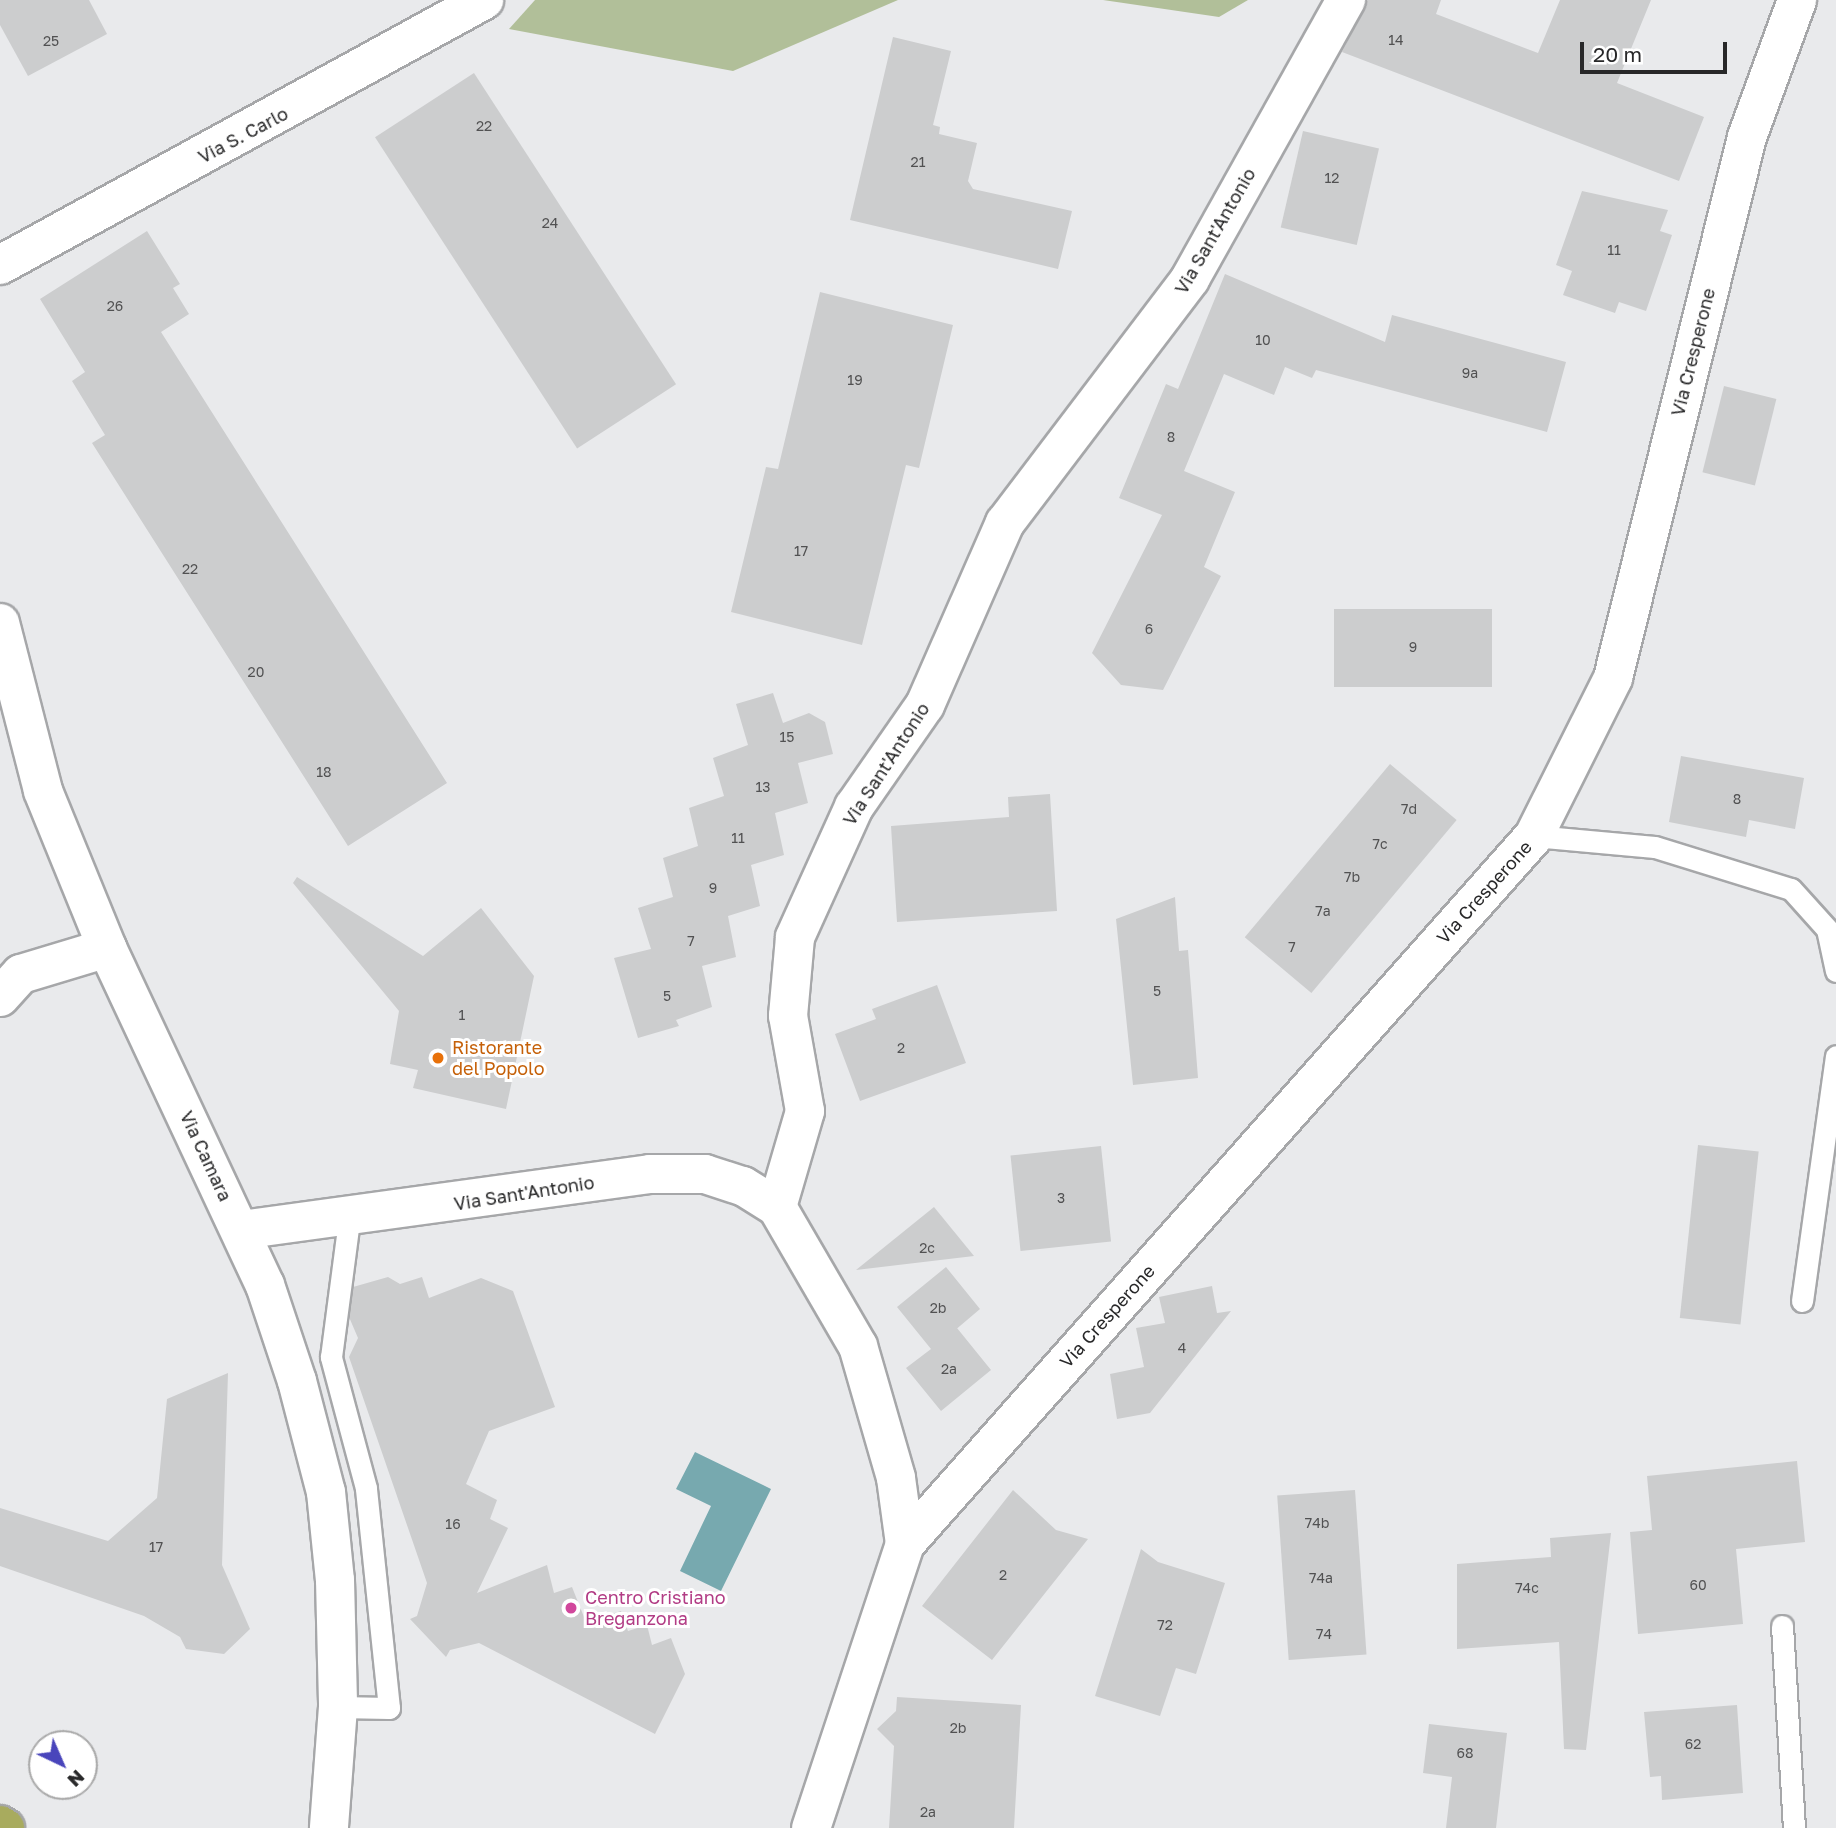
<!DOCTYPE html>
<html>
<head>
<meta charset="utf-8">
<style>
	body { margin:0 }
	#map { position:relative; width:1836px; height:1828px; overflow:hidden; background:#e9eaec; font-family:"Golos Text",sans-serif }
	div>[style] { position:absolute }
	.forest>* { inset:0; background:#b1bf99 }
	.water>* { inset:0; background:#77a9af }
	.building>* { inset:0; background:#cccdce; transform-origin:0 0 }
	.roads { filter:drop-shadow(2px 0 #a6a7a9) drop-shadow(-2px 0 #a6a7a9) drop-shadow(0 2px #a6a7a9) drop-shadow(0 -2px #a6a7a9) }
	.service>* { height:21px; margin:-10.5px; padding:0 10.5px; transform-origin:10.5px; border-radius:10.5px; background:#fff }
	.minor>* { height:38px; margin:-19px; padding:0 19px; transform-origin:19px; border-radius:19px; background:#fff }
	.trunk>* { height:38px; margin:-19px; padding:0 19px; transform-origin:19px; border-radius:19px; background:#a8ab5e }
	.dots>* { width:19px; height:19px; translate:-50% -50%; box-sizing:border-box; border:4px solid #fff; border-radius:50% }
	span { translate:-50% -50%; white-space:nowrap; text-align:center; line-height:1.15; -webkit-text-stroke:6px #fff; paint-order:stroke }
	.number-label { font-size:14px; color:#515152 }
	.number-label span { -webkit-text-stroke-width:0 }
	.street-label { font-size:18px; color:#282829 }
	.food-label { font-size:18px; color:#c56008 }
	.left { translate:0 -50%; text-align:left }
	.hotel-label { font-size:18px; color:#b23c85 }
	.north { position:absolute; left:28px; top:1730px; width:70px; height:70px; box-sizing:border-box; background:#fff; border:2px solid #a9a9a9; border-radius:50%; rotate:136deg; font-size:19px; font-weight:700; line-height:28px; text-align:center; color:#282829 }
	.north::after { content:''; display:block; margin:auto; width:24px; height:32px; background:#4945bb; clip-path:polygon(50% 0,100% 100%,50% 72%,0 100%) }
	.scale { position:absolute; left:1580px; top:42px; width:147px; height:32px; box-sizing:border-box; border:4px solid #282829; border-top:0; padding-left:9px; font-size:21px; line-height:24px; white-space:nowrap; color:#282829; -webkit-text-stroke:5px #fff; paint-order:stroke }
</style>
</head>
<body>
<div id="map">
	<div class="forest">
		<i style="clip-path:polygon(535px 0,898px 0,733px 71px,509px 29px)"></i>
		<i style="clip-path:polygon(1103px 0,1248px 0,1219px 17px)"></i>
	</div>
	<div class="water">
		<i style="clip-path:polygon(695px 1452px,771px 1489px,721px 1591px,680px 1571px,711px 1506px,676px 1489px)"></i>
	</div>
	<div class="building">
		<i style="clip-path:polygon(0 0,89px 0,107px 34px,28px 76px,0 25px)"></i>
		<i style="clip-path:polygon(1368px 0,1441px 0,1436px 14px,1538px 53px,1560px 0,1651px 0,1617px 83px,1704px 117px,1679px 181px,1342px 52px)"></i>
		<i style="clip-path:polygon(893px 37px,951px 51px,933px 125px,940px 127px,939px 134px,977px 143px,968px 181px,973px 189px,1072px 211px,1058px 269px,850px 220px)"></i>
		<i style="left:474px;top:73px;width:371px;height:118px;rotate:57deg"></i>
		<i style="left:1303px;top:131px;width:78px;height:99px;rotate:13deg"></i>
		<i style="clip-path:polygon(1582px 191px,1668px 210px,1660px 231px,1672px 235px,1646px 311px,1619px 302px,1615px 313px,1563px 295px,1572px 271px,1556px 265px)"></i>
		<i style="clip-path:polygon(147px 231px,180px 284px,173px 288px,189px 314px,161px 332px,447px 783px,348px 846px,92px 443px,105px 435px,72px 381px,85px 372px,40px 299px)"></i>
		<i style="clip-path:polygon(1225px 274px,1385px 342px,1392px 315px,1566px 362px,1547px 432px,1316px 370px,1312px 378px,1285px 367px,1274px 395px,1224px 374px,1184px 471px,1235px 492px,1204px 567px,1221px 576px,1163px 690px,1121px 685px,1092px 653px,1162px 515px,1119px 498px,1166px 384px,1178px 389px)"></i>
		<i style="clip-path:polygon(820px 292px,953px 325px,919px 468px,906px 465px,862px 645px,731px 612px,766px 467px,778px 469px)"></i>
		<i style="left:1724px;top:386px;width:54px;height:89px;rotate:14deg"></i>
		<i style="left:1492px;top:609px;width:78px;height:158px;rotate:90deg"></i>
		<i style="clip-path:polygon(773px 693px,783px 723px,809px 713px,825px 722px,833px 754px,798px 763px,808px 803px,775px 813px,784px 855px,751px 865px,760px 906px,728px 916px,736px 957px,702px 966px,712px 1007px,676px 1020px,679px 1026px,638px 1038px,614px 958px,651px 949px,638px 908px,673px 897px,663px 858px,698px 846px,689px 808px,724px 796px,713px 758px,748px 745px,736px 704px)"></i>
		<i style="clip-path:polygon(1681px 756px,1804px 778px,1795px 829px,1749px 820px,1746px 837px,1669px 822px)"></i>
		<i style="left:1390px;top:764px;width:87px;height:226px;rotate:40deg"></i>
		<i style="clip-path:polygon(1050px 794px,1057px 911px,897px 922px,891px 826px,1009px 817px,1008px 797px)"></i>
		<i style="clip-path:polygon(297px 877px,423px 956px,481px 908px,534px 976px,506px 1109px,413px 1088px,418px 1070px,390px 1064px,399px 1011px,293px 883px)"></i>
		<i style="clip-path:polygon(1175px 897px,1179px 951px,1188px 950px,1198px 1078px,1133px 1085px,1116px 919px)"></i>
		<i style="clip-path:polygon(937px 985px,966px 1063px,860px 1101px,835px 1034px,876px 1019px,872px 1009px)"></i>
		<i style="left:1698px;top:1145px;width:61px;height:174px;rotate:6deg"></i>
		<i style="left:1101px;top:1146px;width:96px;height:91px;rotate:84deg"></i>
		<i style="clip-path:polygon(934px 1207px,974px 1256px,856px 1270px)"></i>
		<i style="clip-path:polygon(946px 1267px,980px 1309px,947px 1337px,957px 1328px,991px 1370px,941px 1411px,906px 1368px,931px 1349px,897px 1307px)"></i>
		<i style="clip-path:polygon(388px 1277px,400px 1284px,422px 1277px,429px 1298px,481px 1278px,513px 1291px,555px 1407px,489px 1431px,466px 1484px,497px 1500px,490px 1519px,508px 1528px,477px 1593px,547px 1565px,554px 1593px,572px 1587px,586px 1622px,621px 1611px,628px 1631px,647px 1625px,652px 1645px,671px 1638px,685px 1674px,655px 1734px,479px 1643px,450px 1650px,446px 1657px,410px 1619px,417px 1616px,427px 1583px,349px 1357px,358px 1338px,349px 1317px,353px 1287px)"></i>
		<i style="clip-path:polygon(1212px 1286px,1217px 1313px,1231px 1311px,1150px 1413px,1117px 1419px,1110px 1374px,1144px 1367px,1136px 1328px,1165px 1323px,1159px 1297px)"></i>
		<i style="clip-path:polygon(228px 1373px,222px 1565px,250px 1629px,224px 1654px,186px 1649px,180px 1637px,144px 1616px,0 1566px,0 1508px,108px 1541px,157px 1498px,167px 1399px)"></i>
		<i style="clip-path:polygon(1797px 1461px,1805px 1542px,1736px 1549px,1743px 1624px,1638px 1634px,1630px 1532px,1652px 1530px,1647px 1476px)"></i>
		<i style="clip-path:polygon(1013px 1490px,1056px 1530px,1088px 1539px,992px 1660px,922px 1606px)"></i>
		<i style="left:1355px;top:1490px;width:165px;height:78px;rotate:86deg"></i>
		<i style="clip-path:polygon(1611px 1533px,1586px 1750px,1564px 1749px,1559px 1642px,1457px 1649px,1457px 1564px,1551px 1557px,1550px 1538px)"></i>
		<i style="clip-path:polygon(1141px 1549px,1158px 1562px,1225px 1583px,1196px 1674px,1176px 1668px,1160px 1716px,1095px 1696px)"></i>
		<i style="clip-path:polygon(897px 1697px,1021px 1705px,1014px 1828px,889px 1828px,894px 1746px,877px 1729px,896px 1711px)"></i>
		<i style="clip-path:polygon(1737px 1705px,1743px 1793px,1662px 1800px,1661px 1776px,1650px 1777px,1644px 1712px)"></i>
		<i style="clip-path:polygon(1429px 1724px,1507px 1733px,1496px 1828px,1446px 1828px,1452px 1777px,1423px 1773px)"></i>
	</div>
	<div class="roads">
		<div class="service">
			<i style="left:1534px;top:836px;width:121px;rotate:5.2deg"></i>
			<i style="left:1655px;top:847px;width:142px;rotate:17.2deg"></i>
			<i style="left:1791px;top:889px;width:54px;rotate:48deg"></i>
			<i style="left:1827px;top:929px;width:43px;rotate:77.9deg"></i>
			<i style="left:1802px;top:1301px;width:247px;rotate:-82.1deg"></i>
			<i style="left:1782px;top:1626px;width:202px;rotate:86.6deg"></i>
			<i style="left:338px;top:1707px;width:51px;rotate:1.1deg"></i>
			<i style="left:389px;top:1708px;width:221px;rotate:-96deg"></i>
			<i style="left:366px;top:1488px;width:136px;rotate:-105deg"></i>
			<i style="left:331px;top:1357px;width:138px;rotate:-82.5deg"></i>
		</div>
		<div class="minor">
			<i style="left:0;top:265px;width:552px;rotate:-28.7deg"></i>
			<i style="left:0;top:623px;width:173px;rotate:75.6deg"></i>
			<i style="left:43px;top:791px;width:170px;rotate:67.8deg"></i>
			<i style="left:107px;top:948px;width:372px;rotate:64.9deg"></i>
			<i style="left:265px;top:1285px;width:101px;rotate:71.6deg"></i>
			<i style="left:297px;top:1381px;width:115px;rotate:75.4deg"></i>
			<i style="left:326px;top:1492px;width:88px;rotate:84.2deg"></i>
			<i style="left:335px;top:1580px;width:127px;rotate:88.6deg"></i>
			<i style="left:338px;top:1707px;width:121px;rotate:94.3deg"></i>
			<i style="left:0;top:997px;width:31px;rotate:-48deg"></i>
			<i style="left:21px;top:974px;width:90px;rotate:-16.8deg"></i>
			<i style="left:777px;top:1207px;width:100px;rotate:-73.7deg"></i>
			<i style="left:805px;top:1111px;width:97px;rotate:-100.1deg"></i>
			<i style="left:788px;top:1016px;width:79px;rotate:-84.9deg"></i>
			<i style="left:795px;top:937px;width:143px;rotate:-65.6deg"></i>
			<i style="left:854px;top:807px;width:124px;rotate:-55.2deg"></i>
			<i style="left:925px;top:705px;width:199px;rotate:-66.3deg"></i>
			<i style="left:1005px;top:523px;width:306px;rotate:-52.8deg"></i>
			<i style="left:1190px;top:279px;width:320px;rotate:-60.8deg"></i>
			<i style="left:241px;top:1230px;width:413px;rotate:-7.8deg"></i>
			<i style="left:650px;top:1174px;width:55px"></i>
			<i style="left:705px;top:1174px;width:40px;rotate:18deg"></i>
			<i style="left:743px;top:1186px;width:40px;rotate:32deg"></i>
			<i style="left:777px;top:1207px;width:161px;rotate:59.8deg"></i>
			<i style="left:858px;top:1346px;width:137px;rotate:73.9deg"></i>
			<i style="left:896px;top:1478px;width:67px;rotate:82.2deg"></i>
			<i style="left:905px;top:1544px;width:299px;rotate:108.3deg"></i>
			<i style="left:905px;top:1544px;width:947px;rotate:-48.38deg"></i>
			<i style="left:1534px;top:836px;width:177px;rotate:-63.4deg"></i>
			<i style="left:1613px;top:678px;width:557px;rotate:-76.09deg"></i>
			<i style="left:1747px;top:137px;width:146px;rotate:-69.9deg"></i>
		</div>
		<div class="trunk">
			<i style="left:0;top:1825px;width:6px;rotate:31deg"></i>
		</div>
	</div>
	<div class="dots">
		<i style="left:438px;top:1058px;background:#e8710a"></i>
		<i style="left:571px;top:1608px;background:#d1479c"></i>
	</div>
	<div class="number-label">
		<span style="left:1396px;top:40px">14</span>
		<span style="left:51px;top:41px">25</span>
		<span style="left:484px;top:126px">22</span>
		<span style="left:918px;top:162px">21</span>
		<span style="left:1332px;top:178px">12</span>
		<span style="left:550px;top:223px">24</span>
		<span style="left:1614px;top:250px">11</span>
		<span style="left:115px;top:306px">26</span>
		<span style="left:1263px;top:340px">10</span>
		<span style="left:1470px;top:373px">9a</span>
		<span style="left:855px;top:380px">19</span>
		<span style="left:1171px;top:437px">8</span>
		<span style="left:801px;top:551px">17</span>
		<span style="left:190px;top:569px">22</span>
		<span style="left:1149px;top:629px">6</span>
		<span style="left:1413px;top:647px">9</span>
		<span style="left:256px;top:672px">20</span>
		<span style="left:787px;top:737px">15</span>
		<span style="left:324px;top:772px">18</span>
		<span style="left:763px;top:787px">13</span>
		<span style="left:1737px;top:799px">8</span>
		<span style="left:1409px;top:809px">7d</span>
		<span style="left:738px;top:838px">11</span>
		<span style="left:1380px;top:844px">7c</span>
		<span style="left:1352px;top:877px">7b</span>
		<span style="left:713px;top:888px">9</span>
		<span style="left:1323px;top:911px">7a</span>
		<span style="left:691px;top:941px">7</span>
		<span style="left:1292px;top:947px">7</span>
		<span style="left:1157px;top:991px">5</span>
		<span style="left:667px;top:996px">5</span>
		<span style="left:462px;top:1015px">1</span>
		<span style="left:901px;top:1048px">2</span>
		<span style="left:1061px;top:1198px">3</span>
		<span style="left:927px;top:1248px">2c</span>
		<span style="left:938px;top:1308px">2b</span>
		<span style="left:1182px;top:1348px">4</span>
		<span style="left:949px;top:1369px">2a</span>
		<span style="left:1317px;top:1523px">74b</span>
		<span style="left:453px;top:1524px">16</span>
		<span style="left:156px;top:1547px">17</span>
		<span style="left:1003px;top:1575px">2</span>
		<span style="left:1321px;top:1578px">74a</span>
		<span style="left:1698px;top:1585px">60</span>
		<span style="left:1527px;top:1588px">74c</span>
		<span style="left:1165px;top:1625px">72</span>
		<span style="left:1324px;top:1634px">74</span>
		<span style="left:958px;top:1728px">2b</span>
		<span style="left:1693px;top:1744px">62</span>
		<span style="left:1465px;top:1753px">68</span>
		<span style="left:928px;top:1812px">2a</span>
	</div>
	<div class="street-label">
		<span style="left:243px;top:135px;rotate:-28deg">Via S. Carlo</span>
		<span style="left:1215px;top:231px;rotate:-60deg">Via Sant'Antonio</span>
		<span style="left:1693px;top:352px;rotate:-76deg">Via Cresperone</span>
		<span style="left:886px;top:764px;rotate:-57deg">Via Sant'Antonio</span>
		<span style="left:1484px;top:892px;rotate:-48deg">Via Cresperone</span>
		<span style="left:206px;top:1156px;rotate:65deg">Via Camara</span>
		<span style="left:524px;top:1193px;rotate:-9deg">Via Sant'Antonio</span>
		<span style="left:1107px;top:1316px;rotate:-48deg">Via Cresperone</span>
	</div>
	<div class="food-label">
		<span class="left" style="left:452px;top:1058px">Ristorante<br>del Popolo</span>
	</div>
	<div class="hotel-label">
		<span class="left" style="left:585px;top:1608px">Centro Cristiano<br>Breganzona</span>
	</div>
	<div class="north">N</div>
	<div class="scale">20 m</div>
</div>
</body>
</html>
